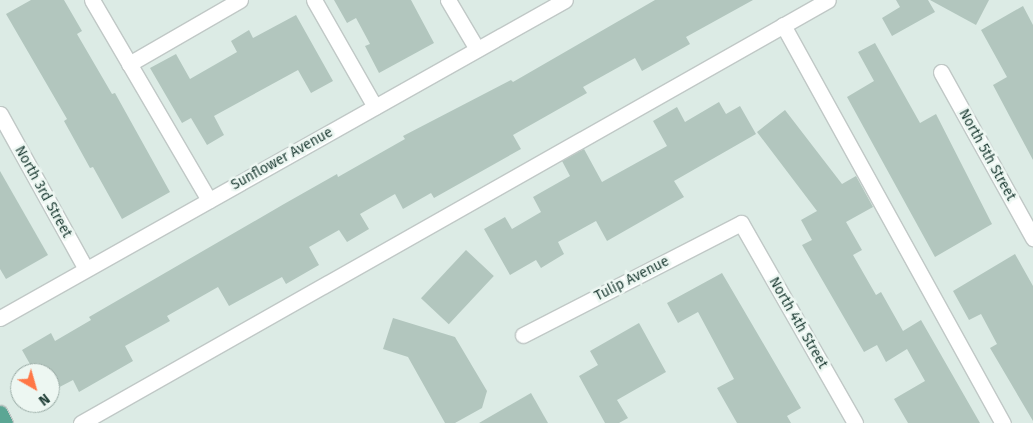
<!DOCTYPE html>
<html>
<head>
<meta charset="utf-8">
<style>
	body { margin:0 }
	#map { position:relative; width:1033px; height:423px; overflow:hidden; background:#dcebe5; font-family:"Fira Sans",sans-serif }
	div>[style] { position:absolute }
	.building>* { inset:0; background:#b2c6be; transform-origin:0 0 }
	.roads { filter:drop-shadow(1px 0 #c0c8c6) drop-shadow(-1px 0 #c0c8c6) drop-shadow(0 1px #c0c8c6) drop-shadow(0 -1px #c0c8c6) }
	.minor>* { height:15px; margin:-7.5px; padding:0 7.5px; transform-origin:7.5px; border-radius:7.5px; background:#fff }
	.major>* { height:15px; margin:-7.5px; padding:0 7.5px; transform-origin:7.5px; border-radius:7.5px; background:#5ba694 }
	span { translate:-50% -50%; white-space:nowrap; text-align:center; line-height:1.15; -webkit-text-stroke:5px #edf7f2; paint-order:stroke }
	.street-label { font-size:14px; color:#1d3c34 }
	.north { position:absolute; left:10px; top:363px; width:50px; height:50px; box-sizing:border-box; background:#edf7f2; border:1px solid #9aaca6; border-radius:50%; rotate:142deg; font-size:14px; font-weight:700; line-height:20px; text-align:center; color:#1d3c34 }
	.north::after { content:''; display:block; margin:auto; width:18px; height:22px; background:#ff7746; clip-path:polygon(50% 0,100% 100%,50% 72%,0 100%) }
</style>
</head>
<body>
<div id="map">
	<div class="building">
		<i style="clip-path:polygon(31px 0,64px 0,82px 31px,77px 34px,112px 94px,115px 93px,170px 192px,122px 219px,93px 167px,90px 168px,64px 121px,67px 119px,6px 14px)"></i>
		<i style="clip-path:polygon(334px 0,411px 0,434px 43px,379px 73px,365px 46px,370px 44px,356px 18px,347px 23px)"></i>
		<i style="clip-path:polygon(655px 0,753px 0,686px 37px,690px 44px,642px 71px,635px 58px,583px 87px,587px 93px,513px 135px,521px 149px,434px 198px,431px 193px,403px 209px,395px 194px,360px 214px,369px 229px,347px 242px,339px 230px,309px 247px,319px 265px,286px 284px,282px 277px,229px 306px,218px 287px,167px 316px,170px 321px,125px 346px,133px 361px,79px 392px,73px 380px,50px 392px,50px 373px,35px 373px,22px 350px,51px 333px,55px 341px,91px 320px,89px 317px,284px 204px,337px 174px,338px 177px,405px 139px,403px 136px,511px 80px,513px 82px)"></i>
		<i style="clip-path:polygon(896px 0,928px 0,935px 12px,892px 36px,882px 18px,900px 7px)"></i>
		<i style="clip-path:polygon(930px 0,989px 0,976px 25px)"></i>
		<i style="clip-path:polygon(1023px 6px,1033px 25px,1033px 160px,993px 85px,1007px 77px,981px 30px)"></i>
		<i style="clip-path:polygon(296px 15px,333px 81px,311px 93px,298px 70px,214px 116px,224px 135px,207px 145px,191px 118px,182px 123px,150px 68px,176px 54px,190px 79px,237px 52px,231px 41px,249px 30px,253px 38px)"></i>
		<i style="clip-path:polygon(875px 43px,920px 123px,936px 114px,992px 224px,935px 257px,847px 97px,874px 81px,858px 52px)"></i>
		<i style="clip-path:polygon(719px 102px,726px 114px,740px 106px,756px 134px,674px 181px,684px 197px,607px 241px,596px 221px,558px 242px,564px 254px,541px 268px,536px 260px,510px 275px,484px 229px,505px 217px,512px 229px,541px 212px,533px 197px,570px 176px,562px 161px,584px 149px,602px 182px,667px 146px,653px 121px,677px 107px,685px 122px)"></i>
		<i style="clip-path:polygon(785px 110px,842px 184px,856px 176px,873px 207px,846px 222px,862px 250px,853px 255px,876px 295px,881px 292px,903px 331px,921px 320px,980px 423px,908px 423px,894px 399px,925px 381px,907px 349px,886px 362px,877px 345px,864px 352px,802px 245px,812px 240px,801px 220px,817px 211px,757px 132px)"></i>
		<i style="clip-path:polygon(0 171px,48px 255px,6px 279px,0 269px)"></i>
		<i style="left:466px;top:250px;width:38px;height:66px;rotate:43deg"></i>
		<i style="clip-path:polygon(1015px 254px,1033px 286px,1033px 421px,990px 348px,997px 344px,981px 314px,969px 320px,953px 291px)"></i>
		<i style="clip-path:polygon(722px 273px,801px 408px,787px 416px,791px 423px,737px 423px,717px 388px,734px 379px,698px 312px,678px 323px,667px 303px)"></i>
		<i style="clip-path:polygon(393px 318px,455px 337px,487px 391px,482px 408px,455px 423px,445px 423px,408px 357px,383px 349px)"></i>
		<i style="clip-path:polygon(639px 323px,666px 372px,617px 400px,628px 418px,619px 423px,605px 423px,579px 376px,598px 365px,590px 351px)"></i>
		<i style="clip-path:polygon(531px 393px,548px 423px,479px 423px)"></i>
	</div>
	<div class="roads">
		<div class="minor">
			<i style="left:92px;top:0;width:232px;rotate:59.7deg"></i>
			<i style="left:314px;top:0;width:123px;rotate:60.3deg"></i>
			<i style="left:448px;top:0;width:57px;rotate:59.4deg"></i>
			<i style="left:783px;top:25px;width:455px;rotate:61.1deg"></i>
			<i style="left:129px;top:64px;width:128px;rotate:-30deg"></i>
			<i style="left:941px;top:72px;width:190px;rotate:61deg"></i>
			<i style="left:0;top:114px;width:177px;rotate:61deg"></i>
			<i style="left:0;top:318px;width:648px;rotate:-29.37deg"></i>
			<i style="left:523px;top:335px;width:245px;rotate:-27.2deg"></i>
			<i style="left:741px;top:223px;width:230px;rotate:60.3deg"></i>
			<i style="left:81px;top:423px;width:858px;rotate:-29.52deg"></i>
		</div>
		<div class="major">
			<i style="left:0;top:413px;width:11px;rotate:63deg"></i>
		</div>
	</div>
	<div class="street-label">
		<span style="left:987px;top:155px;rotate:61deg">North 5th Street</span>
		<span style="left:282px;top:159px;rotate:-29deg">Sunflower Avenue</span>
		<span style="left:43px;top:192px;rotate:61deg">North 3rd Street</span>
		<span style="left:632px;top:279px;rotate:-27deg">Tulip Avenue</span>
		<span style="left:798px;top:323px;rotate:60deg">North 4th Street</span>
	</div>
	<div class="north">N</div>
</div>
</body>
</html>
